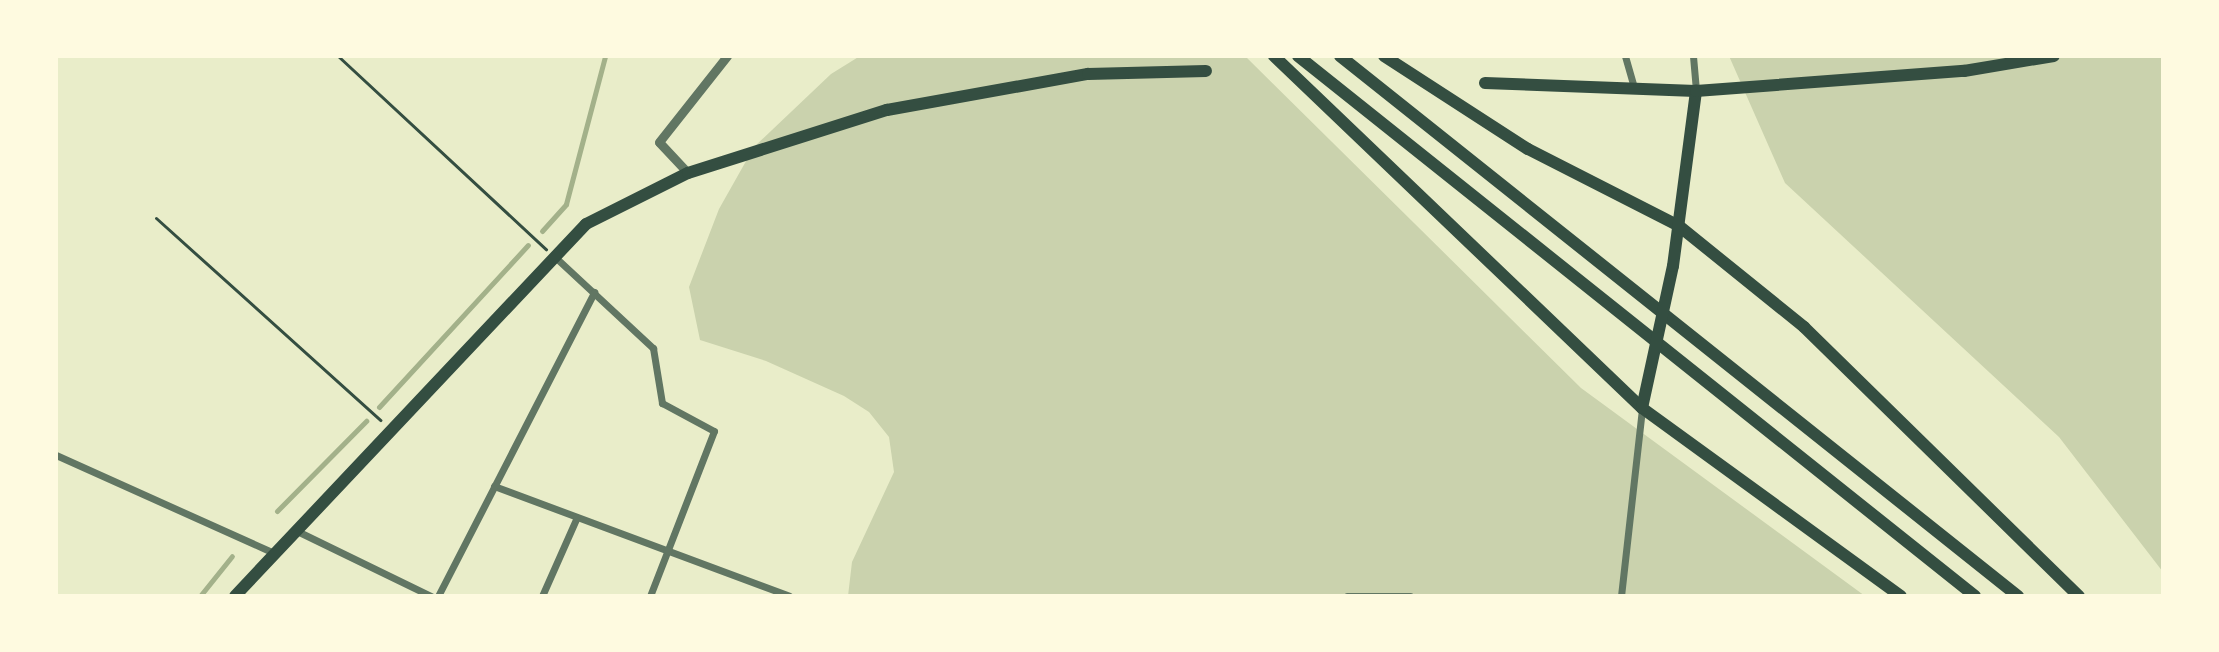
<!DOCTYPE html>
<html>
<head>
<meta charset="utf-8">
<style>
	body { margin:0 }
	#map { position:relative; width:2219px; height:652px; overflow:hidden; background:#e9edc9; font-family:"Fira Sans",sans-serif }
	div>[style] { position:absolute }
	.green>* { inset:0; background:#cad2ad }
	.stream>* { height:5px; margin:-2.5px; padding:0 2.5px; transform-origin:2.5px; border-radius:2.5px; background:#a3b18a }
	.path>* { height:3px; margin:-1.5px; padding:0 1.5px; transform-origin:1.5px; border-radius:1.5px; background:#344e41 }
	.minor>* { height:7px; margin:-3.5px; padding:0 3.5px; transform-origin:3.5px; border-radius:3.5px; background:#617663 }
	.tertiary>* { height:9px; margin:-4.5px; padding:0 4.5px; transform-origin:4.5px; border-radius:4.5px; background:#617663 }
	.primary>* { height:12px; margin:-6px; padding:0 6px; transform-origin:6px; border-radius:6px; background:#344e41 }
	.trunk>* { height:12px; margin:-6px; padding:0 6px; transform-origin:6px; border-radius:6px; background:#344e41 }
	span { translate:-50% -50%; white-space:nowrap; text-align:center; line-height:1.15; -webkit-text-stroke:8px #fefae0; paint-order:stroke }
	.frame { position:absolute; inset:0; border:58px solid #fefae0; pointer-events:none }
</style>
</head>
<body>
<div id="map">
	<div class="green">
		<i style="clip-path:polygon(860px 56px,1245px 56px,1581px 388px,1865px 596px,848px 596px,852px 562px,894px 472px,889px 437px,869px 412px,844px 396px,766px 361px,700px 340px,689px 287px,719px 209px,754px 147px,831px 74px)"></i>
		<i style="clip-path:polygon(1729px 56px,2163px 56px,2163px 572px,2059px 437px,1785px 183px)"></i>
	</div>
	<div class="stream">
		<i style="left:542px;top:231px;width:36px;rotate:-48deg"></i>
		<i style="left:566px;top:204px;width:153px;rotate:-75.2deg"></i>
		<i style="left:379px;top:407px;width:220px;rotate:-47.4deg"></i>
		<i style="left:277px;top:511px;width:127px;rotate:-45.3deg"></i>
		<i style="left:200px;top:596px;width:51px;rotate:-51.3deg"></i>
	</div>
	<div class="path">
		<i style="left:338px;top:56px;width:284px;rotate:42.9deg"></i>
		<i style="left:156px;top:218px;width:302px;rotate:42deg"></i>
	</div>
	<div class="minor">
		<i style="left:1625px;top:56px;width:33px;rotate:74deg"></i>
		<i style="left:1693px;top:56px;width:35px;rotate:85deg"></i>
		<i style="left:555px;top:257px;width:134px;rotate:42.9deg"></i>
		<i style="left:653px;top:348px;width:56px;rotate:80.7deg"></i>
		<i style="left:662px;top:403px;width:59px;rotate:28.3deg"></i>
		<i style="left:714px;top:431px;width:177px;rotate:111.2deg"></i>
		<i style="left:56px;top:455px;width:239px;rotate:24.2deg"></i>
		<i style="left:494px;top:486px;width:315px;rotate:20.4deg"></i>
		<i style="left:297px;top:531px;width:149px;rotate:25.9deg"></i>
		<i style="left:438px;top:596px;width:342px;rotate:-62.8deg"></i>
		<i style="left:542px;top:596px;width:86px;rotate:-66.1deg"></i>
		<i style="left:1347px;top:596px;width:63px"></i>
		<i style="left:1621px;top:596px;width:189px;rotate:-83.6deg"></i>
	</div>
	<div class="tertiary">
		<i style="left:688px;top:173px;width:42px;rotate:-133.1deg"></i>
		<i style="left:659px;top:142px;width:110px;rotate:-51.7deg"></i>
	</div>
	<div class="primary">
		<i style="left:1485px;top:83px;width:211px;rotate:2.2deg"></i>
		<i style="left:235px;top:596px;width:511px;rotate:-46.66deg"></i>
		<i style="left:586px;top:224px;width:114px;rotate:-26.6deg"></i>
		<i style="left:688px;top:173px;width:209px;rotate:-17.6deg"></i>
		<i style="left:887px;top:110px;width:204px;rotate:-10.2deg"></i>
		<i style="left:1088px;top:74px;width:118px;rotate:-1.5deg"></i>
	</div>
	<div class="trunk">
		<i style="left:1274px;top:56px;width:509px;rotate:43.73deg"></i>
		<i style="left:1642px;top:408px;width:320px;rotate:36deg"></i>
		<i style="left:1298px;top:56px;width:866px;rotate:38.58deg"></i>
		<i style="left:1340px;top:56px;width:867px;rotate:38.54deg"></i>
		<i style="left:1384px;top:56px;width:171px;rotate:32.9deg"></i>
		<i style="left:1528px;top:149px;width:169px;rotate:27deg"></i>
		<i style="left:1679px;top:226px;width:161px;rotate:38.9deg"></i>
		<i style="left:1804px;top:327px;width:385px;rotate:44.4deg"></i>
		<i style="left:1642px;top:408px;width:145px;rotate:-77.7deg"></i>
		<i style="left:1673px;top:266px;width:177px;rotate:-82.5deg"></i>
		<i style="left:1696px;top:91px;width:269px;rotate:-4.3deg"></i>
		<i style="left:1964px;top:71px;width:91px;rotate:-9.5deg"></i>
	</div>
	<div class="frame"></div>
</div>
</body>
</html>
